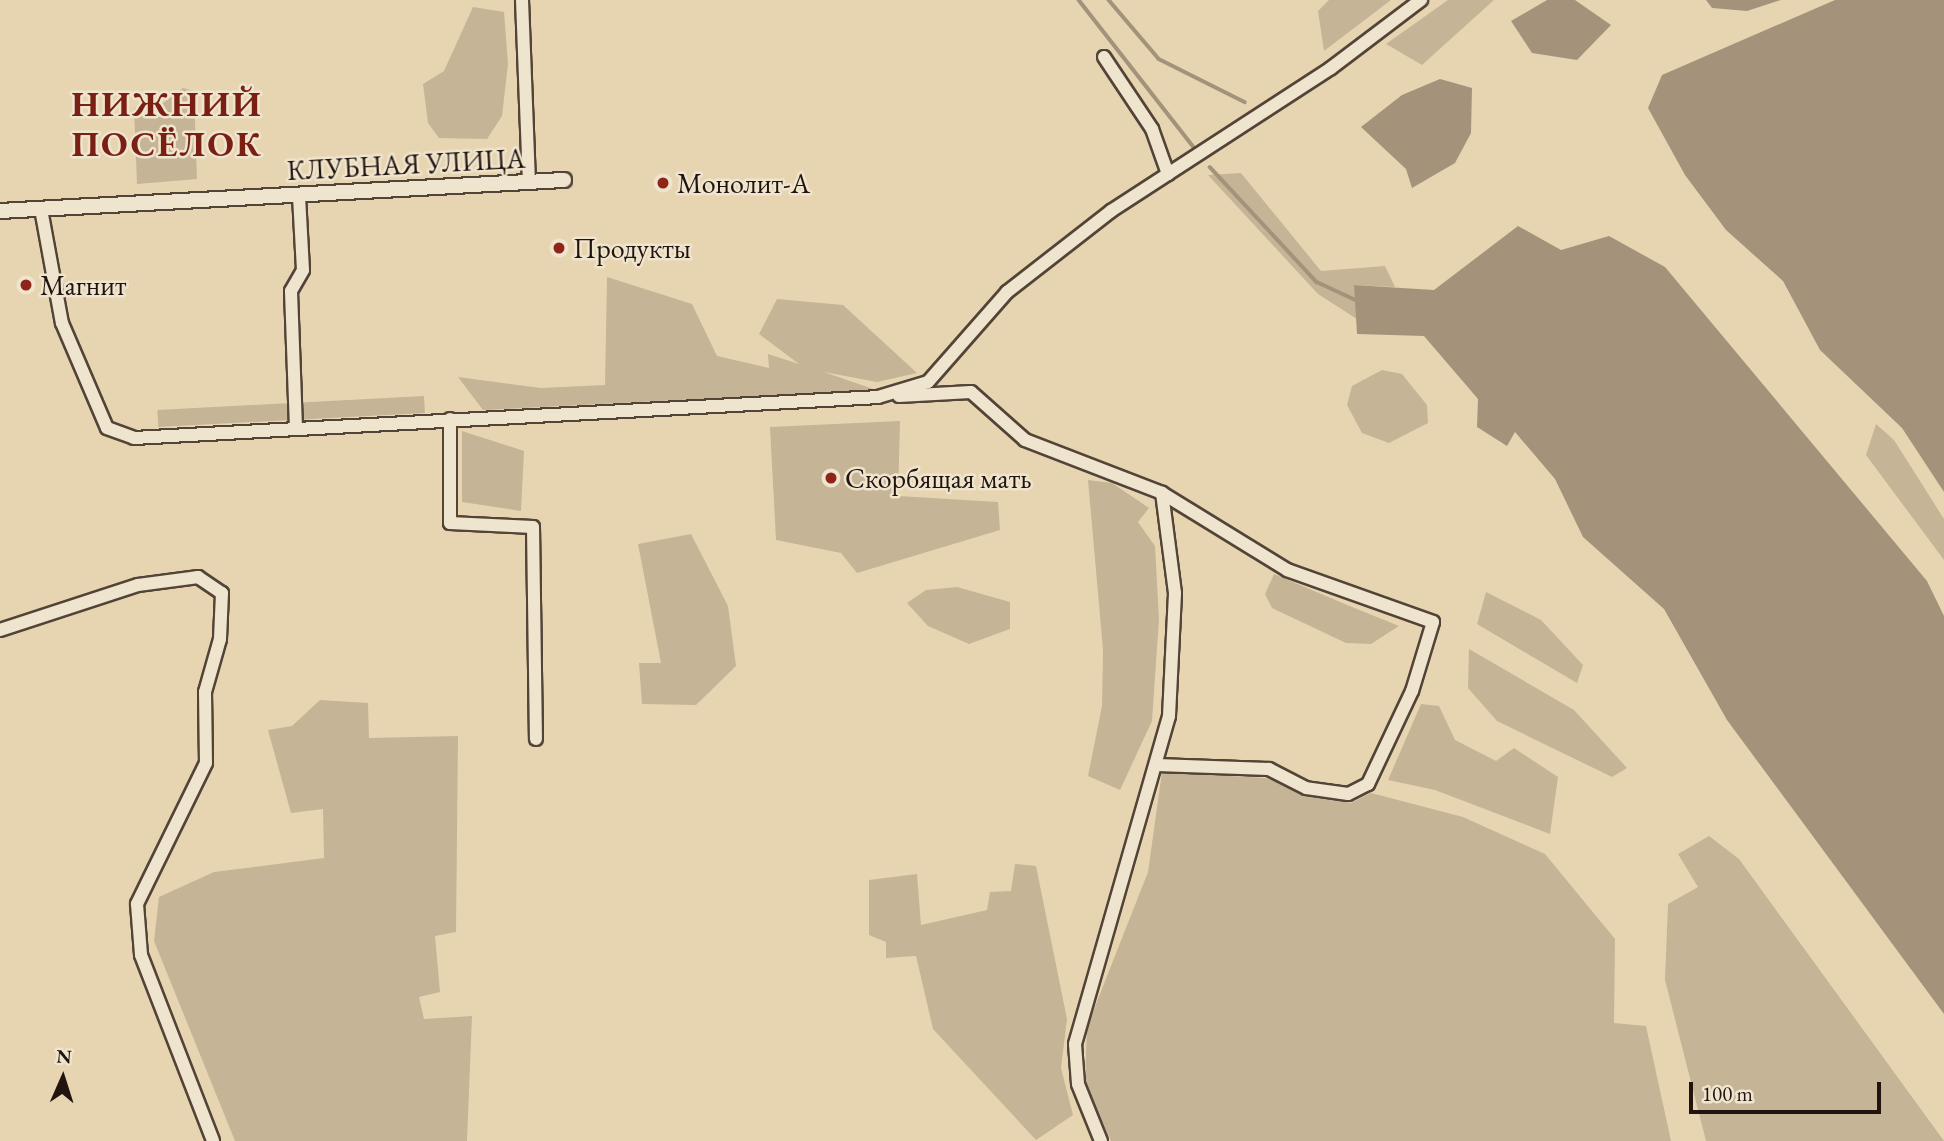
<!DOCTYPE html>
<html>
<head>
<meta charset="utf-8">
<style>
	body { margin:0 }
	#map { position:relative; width:1944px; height:1141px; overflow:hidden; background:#e7d5b2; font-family:"EB Garamond",serif }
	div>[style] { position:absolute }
	.green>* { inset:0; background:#c5b496; transform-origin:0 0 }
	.water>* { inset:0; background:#a4937a }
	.stream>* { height:3.5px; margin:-1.75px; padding:0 1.75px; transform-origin:1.75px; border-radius:1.75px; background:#a4937a }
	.roads { filter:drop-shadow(2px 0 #524437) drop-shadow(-2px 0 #524437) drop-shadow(0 2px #524437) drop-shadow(0 -2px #524437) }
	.minor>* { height:12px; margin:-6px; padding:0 6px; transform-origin:6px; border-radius:6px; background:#efe4cd }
	.tertiary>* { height:14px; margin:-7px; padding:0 7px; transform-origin:7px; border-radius:7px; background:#efe4cd }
	.dots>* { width:19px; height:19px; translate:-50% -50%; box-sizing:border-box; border:4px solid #efe4cd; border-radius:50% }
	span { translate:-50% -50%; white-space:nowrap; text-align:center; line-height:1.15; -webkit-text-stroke:5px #efe4cd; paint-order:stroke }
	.street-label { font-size:28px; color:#21140e }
	.poi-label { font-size:28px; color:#21140e }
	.left { translate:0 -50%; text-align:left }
	.district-label { font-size:35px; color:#7a1f14; font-weight:700; letter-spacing:2px }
	.north { position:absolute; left:28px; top:1043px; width:70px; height:70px; -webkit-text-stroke:5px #efe4cd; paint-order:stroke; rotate:3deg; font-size:19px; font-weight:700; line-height:28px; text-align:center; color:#21140e }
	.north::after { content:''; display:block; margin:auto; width:24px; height:32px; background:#21140e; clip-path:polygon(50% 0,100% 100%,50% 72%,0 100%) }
	.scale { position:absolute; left:1689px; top:1082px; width:192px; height:32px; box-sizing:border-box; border:4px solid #21140e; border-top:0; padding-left:9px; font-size:21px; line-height:24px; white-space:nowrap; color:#21140e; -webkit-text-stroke:5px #efe4cd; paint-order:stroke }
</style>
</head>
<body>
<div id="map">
	<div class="green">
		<i style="clip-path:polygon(1329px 0,1391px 0,1324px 51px,1318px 11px)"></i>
		<i style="clip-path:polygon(1448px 0,1494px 0,1422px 65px,1386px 44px)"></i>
		<i style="clip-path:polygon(473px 7px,504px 12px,508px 64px,502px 116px,487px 139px,439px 138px,428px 123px,423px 84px,444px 71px)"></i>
		<i style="clip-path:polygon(183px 88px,194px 91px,197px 179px,137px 184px,134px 108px,159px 106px)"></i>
		<i style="clip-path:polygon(1241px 173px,1321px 271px,1385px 266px,1395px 287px,1354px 285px,1360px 321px,1318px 294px,1208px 175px)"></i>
		<i style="clip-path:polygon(607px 277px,692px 304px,717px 356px,769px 368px,768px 354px,799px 364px,759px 334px,777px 299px,843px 305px,917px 373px,877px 382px,824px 372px,876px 390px,483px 410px,458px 377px,541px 388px,605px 385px)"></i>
		<i style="clip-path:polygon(1382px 370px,1402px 374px,1427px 405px,1428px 423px,1389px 443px,1362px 433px,1347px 405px,1352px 386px)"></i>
		<i style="left:424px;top:396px;width:17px;height:267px;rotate:87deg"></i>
		<i style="clip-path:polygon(900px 421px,898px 496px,998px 502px,1000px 530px,857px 573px,841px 553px,776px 540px,770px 427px)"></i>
		<i style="clip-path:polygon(1876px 424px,1894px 440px,1944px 519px,1944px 560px,1866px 455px)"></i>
		<i style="clip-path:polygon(462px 431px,524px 451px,521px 511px,462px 502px)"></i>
		<i style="clip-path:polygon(1088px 480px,1112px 483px,1149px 508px,1138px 522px,1155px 546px,1159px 619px,1152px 721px,1120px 790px,1088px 776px,1102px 706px,1103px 650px)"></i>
		<i style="clip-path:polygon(691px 534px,728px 606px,736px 666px,696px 705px,642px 704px,639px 663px,661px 663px,638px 544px)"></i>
		<i style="clip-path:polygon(1274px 574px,1352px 607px,1399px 626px,1371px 644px,1346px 643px,1272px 608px,1265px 594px)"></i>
		<i style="clip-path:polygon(957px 587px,1010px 602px,1010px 629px,969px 644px,928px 626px,907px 603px,926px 590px)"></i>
		<i style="clip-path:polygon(1486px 592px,1541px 620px,1583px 665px,1577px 683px,1477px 624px)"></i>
		<i style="clip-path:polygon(1469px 649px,1574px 710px,1627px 768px,1612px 777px,1497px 721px,1468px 688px)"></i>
		<i style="clip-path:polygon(320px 700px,368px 703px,369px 738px,458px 736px,456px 932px,435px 936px,440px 992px,419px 997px,424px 1019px,472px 1016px,467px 1141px,235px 1141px,154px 941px,159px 897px,214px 872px,324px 858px,323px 809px,291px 813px,268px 730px,292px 726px)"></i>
		<i style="clip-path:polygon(1421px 704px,1439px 706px,1455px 740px,1496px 761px,1514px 748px,1558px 777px,1550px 834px,1435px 790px,1388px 780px)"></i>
		<i style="clip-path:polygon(1162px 772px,1265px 778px,1351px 803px,1371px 793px,1463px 817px,1545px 854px,1615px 939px,1614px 1023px,1646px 1026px,1671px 1141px,1111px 1141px,1085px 1082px,1087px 1027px,1148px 872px)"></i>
		<i style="clip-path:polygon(1709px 836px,1739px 859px,1944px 1141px,1706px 1141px,1665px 980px,1668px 904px,1698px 887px,1678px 854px)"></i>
		<i style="clip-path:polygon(1015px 864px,1036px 866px,1067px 1019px,1061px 1068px,1073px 1115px,1036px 1140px,933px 1029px,916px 956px,886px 958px,886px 942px,869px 935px,869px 880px,917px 874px,921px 925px,987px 910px,990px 892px,1011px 891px)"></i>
	</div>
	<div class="water">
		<i style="clip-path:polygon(1547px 0,1575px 0,1611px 25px,1577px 60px,1532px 53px,1511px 21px)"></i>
		<i style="clip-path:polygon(1706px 0,1781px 0,1747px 11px,1712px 8px)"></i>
		<i style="clip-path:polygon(1835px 0,1944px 0,1944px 492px,1902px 428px,1820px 350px,1783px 281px,1726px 230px,1685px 175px,1648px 108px,1662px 75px)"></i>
		<i style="clip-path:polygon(1440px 79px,1472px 88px,1471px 133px,1455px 163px,1412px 188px,1406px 169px,1361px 127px,1402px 95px)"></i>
		<i style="clip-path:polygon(1518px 226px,1561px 250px,1609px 236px,1665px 267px,1927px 581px,1944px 616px,1944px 1014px,1727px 720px,1664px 609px,1583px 537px,1555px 479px,1515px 432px,1507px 446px,1477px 427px,1478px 399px,1424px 336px,1357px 334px,1354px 285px,1434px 290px)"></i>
	</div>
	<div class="stream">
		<i style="left:1079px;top:0;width:187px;rotate:52deg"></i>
		<i style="left:1109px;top:0;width:77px;rotate:49.7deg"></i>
		<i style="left:1159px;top:59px;width:96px;rotate:26.6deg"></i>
		<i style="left:1210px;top:167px;width:157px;rotate:47.1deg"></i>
		<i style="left:1317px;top:282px;width:47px;rotate:24.9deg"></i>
	</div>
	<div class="roads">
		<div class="minor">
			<i style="left:522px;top:0;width:181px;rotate:87.8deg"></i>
			<i style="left:1104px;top:57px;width:87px;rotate:56.3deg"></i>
			<i style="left:1152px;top:129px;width:48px;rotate:70.4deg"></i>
			<i style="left:41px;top:209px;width:116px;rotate:79.6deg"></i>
			<i style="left:62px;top:323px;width:114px;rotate:66.8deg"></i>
			<i style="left:107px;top:428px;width:29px;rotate:20deg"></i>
			<i style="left:134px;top:438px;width:745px;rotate:-3.15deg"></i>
			<i style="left:878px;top:397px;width:52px;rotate:-16.7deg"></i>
			<i style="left:928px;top:382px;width:120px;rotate:-48.7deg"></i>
			<i style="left:1007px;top:292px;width:132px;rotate:-37.9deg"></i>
			<i style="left:1111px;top:211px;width:262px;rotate:-33deg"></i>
			<i style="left:1331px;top:68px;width:113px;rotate:-37.1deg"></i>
			<i style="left:899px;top:396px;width:72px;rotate:-3.2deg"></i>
			<i style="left:971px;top:392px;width:72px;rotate:41.6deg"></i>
			<i style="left:1025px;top:440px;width:147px;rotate:21.1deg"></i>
			<i style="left:1162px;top:493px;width:147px;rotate:31.6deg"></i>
			<i style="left:1287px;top:570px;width:155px;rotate:19.6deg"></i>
			<i style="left:1433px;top:622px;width:72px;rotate:106.9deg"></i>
			<i style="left:1412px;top:691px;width:103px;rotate:115.3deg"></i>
			<i style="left:1368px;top:784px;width:22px;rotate:153deg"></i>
			<i style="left:1348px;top:794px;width:42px;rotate:-171.9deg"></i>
			<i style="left:1306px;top:788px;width:42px;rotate:-152.8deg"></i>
			<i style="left:1269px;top:769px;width:113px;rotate:-178deg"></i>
			<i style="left:450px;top:419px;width:104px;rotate:90deg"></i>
			<i style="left:450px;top:523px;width:83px;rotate:2.8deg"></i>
			<i style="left:533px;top:527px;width:212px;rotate:89.2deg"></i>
			<i style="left:296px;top:428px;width:137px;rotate:-92.1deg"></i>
			<i style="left:291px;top:291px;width:24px;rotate:-60deg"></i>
			<i style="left:303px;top:270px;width:75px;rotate:-93.1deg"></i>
			<i style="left:0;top:630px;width:145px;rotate:-18.1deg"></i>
			<i style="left:138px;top:585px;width:61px;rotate:-7.6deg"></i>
			<i style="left:198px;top:577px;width:29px;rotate:34deg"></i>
			<i style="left:222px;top:593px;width:46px;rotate:92.5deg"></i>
			<i style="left:220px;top:639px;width:55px;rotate:105.8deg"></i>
			<i style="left:205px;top:692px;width:71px;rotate:89.2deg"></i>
			<i style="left:206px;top:763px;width:157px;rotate:116.1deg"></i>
			<i style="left:137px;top:904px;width:51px;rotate:85.5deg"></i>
			<i style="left:141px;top:955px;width:199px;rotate:68.8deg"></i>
			<i style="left:1101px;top:1141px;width:61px;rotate:-112deg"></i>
			<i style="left:1078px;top:1084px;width:40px;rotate:-94.3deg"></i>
			<i style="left:1075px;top:1044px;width:341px;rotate:-74deg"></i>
			<i style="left:1169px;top:716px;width:123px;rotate:-87.2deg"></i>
			<i style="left:1175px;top:593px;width:101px;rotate:-97.4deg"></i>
		</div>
		<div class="tertiary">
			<i style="left:0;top:211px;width:565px;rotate:-3.15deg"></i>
		</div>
	</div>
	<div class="dots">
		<i style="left:663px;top:183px;background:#8f2418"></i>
		<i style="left:559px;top:248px;background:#8f2418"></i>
		<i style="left:26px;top:285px;background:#8f2418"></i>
		<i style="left:831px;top:478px;background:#8f2418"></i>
	</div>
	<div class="street-label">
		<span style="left:406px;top:164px;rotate:-3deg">КЛУБНАЯ УЛИЦА</span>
	</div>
	<div class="poi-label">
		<span class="left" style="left:677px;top:183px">Монолит-А</span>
		<span class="left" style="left:573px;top:248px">Продукты</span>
		<span class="left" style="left:40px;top:285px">Магнит</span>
		<span class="left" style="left:845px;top:478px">Скорбящая мать</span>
	</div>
	<div class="district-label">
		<span style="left:167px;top:124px">НИЖНИЙ<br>ПОСЁЛОК</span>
	</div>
	<div class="north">N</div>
	<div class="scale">100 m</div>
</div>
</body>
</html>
